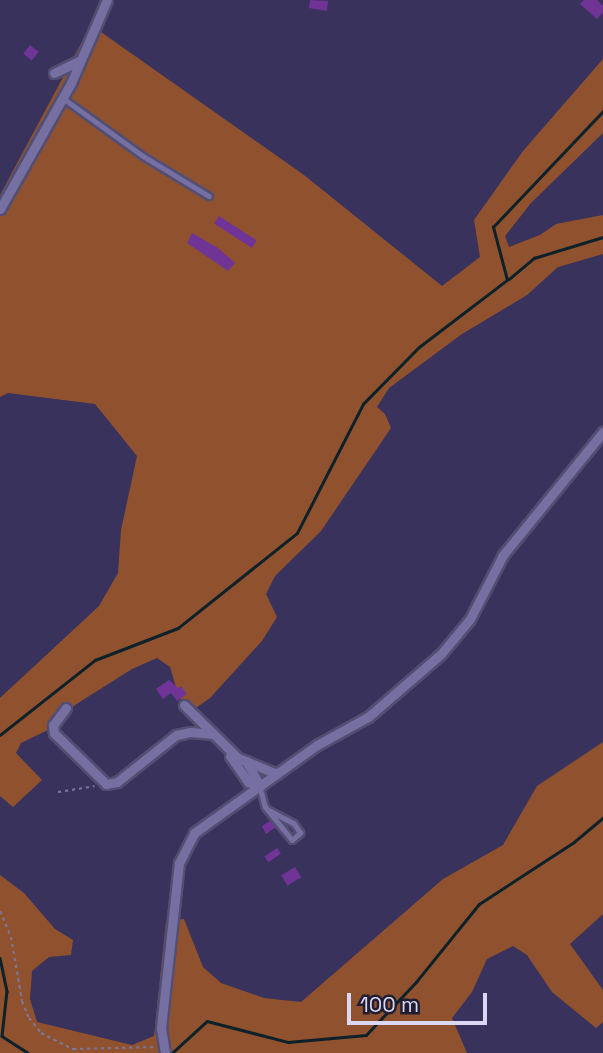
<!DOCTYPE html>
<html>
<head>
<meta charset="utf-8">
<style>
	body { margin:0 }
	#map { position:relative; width:603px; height:1053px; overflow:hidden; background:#38325d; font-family:"Space Grotesk",sans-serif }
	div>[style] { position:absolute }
	.green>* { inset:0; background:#90522e }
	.stream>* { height:2.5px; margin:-1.25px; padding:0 1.25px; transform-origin:1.25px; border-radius:1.25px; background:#0c212a }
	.building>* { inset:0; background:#703497; transform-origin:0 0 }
	.path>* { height:2px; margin-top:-1px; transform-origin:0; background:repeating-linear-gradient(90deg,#7b779c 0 3.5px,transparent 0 7px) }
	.roads { filter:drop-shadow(2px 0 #544e73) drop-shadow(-2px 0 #544e73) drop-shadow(0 2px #544e73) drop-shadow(0 -2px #544e73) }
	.service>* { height:4.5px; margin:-2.25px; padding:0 2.25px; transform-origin:2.25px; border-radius:2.25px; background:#7670a2 }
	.minor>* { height:9px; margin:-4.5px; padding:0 4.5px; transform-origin:4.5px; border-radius:4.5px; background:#7670a2 }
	span { translate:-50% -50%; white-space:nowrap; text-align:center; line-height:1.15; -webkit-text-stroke:5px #201d31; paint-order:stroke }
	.scale { position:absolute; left:347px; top:993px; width:140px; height:32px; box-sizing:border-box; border:4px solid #dad8f4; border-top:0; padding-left:9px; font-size:21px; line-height:24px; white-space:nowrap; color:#dad8f4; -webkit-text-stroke:5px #201d31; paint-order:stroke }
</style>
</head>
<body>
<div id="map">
	<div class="green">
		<i style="clip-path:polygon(91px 25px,304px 175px,442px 286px,480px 257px,474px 220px,523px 151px,603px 59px,603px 133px,531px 203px,505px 236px,509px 247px,540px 235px,556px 224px,603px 215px,603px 254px,558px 267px,527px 295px,462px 334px,389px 388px,377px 407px,385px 414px,391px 428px,321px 531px,275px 576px,266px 594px,277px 617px,262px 641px,210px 698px,193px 710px,179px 697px,170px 667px,157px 658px,132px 669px,75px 705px,54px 727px,21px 743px,16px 753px,42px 780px,13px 807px,0 796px,0 698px,99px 606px,118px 573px,121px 530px,137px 456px,95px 404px,8px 393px,0 397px,0 195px)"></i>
		<i style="clip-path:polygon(603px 742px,603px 914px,570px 944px,603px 990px,603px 1022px,596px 1028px,552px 992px,527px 955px,513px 946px,487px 959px,472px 992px,452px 1018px,467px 1053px,0 1053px,0 875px,24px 893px,55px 929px,73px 940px,71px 955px,49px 957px,32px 971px,30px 999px,37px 1022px,132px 1045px,154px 1036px,166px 921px,184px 919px,203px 967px,221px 983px,264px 998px,301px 1002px,443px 879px,503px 845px,537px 786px)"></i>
	</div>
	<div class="stream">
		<i style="left:509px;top:279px;width:33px;rotate:-40deg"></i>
		<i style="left:534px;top:258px;width:72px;rotate:-16.9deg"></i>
		<i style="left:0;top:735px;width:121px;rotate:-38.3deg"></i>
		<i style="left:95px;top:660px;width:89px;rotate:-21.1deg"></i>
		<i style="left:178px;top:628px;width:152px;rotate:-38.6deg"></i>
		<i style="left:297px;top:533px;width:145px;rotate:-62.9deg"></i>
		<i style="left:363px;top:404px;width:80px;rotate:-45.5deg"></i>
		<i style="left:419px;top:347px;width:111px;rotate:-37.3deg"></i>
		<i style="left:507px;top:280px;width:55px;rotate:-104.8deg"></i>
		<i style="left:493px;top:227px;width:160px;rotate:-46.5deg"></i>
		<i style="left:0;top:958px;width:34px;rotate:78deg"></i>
		<i style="left:7px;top:991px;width:45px;rotate:96.3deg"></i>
		<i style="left:2px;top:1036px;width:31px;rotate:33deg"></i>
		<i style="left:172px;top:1053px;width:47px;rotate:-42.4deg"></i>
		<i style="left:207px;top:1021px;width:84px;rotate:14.5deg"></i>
		<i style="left:288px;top:1042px;width:78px;rotate:-5.1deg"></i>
		<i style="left:366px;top:1035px;width:73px;rotate:-46.7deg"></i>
		<i style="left:416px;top:982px;width:100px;rotate:-51.1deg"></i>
		<i style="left:479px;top:904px;width:113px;rotate:-33.1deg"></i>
		<i style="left:574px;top:842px;width:38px;rotate:-40deg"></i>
	</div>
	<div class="building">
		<i style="clip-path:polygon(310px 0,328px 1px,327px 11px,309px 8px)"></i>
		<i style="clip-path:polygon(584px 0,597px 0,603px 6px,603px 12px,597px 19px,580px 4px)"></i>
		<i style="left:30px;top:45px;width:11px;height:11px;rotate:38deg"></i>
		<i style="left:219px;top:216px;width:45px;height:9px;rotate:33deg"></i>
		<i style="clip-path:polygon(192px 233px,218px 248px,235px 263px,228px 271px,187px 243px)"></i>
		<i style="clip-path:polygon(169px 680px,178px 688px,181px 686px,187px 694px,177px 701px,171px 693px,163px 699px,156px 689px)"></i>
		<i style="clip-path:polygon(270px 821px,276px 827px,266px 834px,262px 826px)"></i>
		<i style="left:277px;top:848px;width:7px;height:15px;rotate:56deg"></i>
		<i style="left:295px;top:867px;width:12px;height:16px;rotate:59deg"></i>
	</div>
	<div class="path">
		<i style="left:58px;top:792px;width:37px;rotate:-9deg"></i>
		<i style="left:0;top:911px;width:28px;rotate:67deg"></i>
		<i style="left:11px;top:937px;width:65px;rotate:80.2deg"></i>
		<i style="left:22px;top:1001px;width:18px;rotate:68deg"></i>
		<i style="left:29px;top:1018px;width:19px;rotate:51deg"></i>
		<i style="left:41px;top:1033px;width:36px;rotate:27deg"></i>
		<i style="left:73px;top:1049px;width:83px;rotate:-1.4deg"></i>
	</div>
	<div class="roads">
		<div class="service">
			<i style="left:63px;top:98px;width:99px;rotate:35.9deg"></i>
			<i style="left:143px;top:156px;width:77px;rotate:31.2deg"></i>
			<i style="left:260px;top:787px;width:20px;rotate:75deg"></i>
			<i style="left:265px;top:806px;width:5px;rotate:53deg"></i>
			<i style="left:268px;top:810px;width:38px;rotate:51deg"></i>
			<i style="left:292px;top:840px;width:11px;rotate:-41deg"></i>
			<i style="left:300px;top:833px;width:11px;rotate:-124deg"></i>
			<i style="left:294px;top:824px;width:30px;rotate:-152deg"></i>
		</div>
		<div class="minor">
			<i style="left:54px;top:73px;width:30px;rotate:-26deg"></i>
			<i style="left:0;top:209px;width:145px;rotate:-60.6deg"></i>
			<i style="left:71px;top:83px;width:90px;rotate:-66.6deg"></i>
			<i style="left:184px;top:705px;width:76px;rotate:44.5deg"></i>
			<i style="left:238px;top:758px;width:42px;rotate:22.3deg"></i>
			<i style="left:66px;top:708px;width:21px;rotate:127deg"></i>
			<i style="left:53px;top:725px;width:8px;rotate:83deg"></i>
			<i style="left:54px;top:733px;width:73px;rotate:44.4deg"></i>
			<i style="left:106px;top:784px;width:11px;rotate:-10deg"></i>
			<i style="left:117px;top:782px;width:75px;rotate:-38.5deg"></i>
			<i style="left:176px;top:735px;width:14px;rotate:-12deg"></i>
			<i style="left:190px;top:732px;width:21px;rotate:5deg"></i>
			<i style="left:230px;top:756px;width:32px;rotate:55deg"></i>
			<i style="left:248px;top:782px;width:13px;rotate:18deg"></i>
			<i style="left:246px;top:761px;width:29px;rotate:61deg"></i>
			<i style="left:165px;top:1053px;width:25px;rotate:-99deg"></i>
			<i style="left:161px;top:1028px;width:166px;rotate:-83.8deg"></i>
			<i style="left:179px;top:863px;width:34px;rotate:-63deg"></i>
			<i style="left:194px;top:833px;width:151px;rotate:-35.6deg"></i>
			<i style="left:317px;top:745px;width:58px;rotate:-28.8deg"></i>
			<i style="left:368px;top:717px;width:96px;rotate:-40.8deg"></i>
			<i style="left:441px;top:654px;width:45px;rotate:-50.4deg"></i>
			<i style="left:470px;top:619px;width:72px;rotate:-62.7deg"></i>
			<i style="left:503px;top:555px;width:159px;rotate:-50.9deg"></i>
		</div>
	</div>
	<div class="scale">100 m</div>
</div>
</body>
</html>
